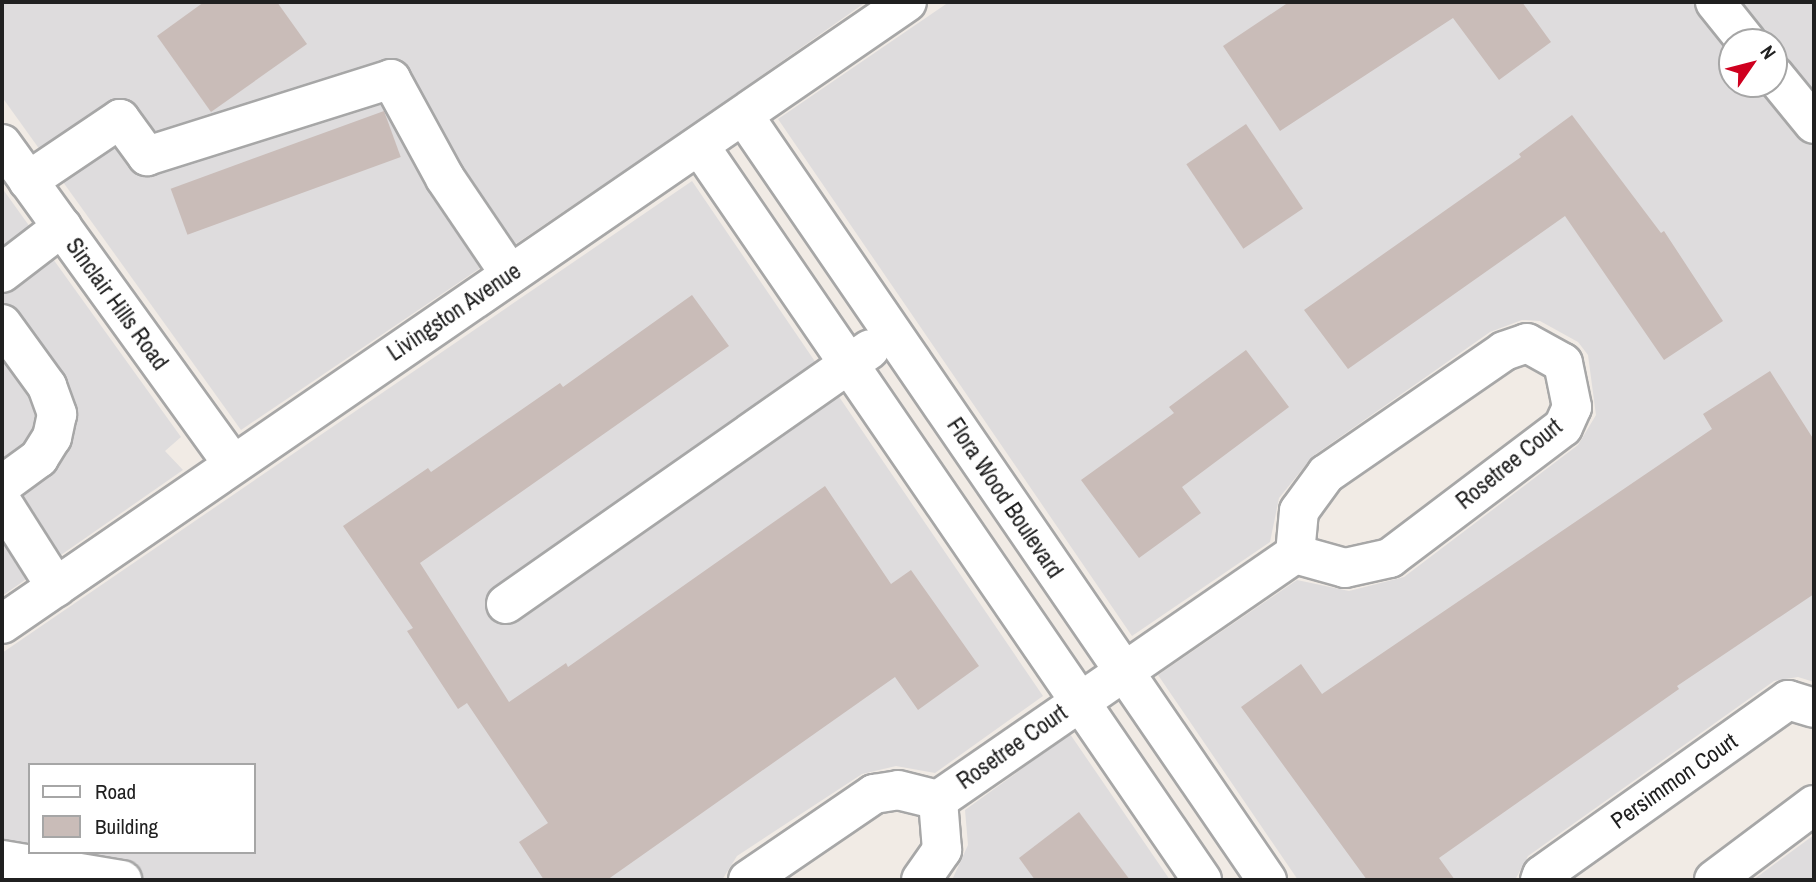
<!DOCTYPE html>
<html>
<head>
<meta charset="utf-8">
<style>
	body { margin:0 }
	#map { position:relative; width:1816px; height:882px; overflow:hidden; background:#f1ebe5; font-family:"Archivo Narrow",sans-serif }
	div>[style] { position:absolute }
	.residential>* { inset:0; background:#dedcdd }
	.building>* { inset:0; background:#c9bcb8; transform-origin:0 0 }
	.roads { filter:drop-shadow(2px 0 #a7a7a7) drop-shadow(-2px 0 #a7a7a7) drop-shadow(0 2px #a7a7a7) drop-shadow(0 -2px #a7a7a7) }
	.minor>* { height:38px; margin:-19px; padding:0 19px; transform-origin:19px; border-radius:19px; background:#fff }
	span { translate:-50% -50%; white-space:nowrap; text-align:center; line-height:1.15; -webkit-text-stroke:7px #fff; paint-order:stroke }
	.street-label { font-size:23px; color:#202020 }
	.frame { position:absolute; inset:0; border:4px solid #202020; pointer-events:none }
	.legend { position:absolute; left:28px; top:763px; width:228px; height:91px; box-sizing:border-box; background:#fff; border:2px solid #a6a6a6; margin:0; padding:9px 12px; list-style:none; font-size:21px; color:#202020 }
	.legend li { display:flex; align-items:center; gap:14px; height:35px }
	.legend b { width:35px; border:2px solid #a6a6a6 }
	.north { position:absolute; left:1718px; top:28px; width:70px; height:70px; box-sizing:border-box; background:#fff; border:2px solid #a6a6a6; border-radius:50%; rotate:55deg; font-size:19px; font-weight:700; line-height:28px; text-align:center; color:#202020 }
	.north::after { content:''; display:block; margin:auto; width:24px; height:32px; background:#cf001f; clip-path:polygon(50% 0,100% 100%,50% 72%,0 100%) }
</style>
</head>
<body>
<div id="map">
	<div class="residential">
		<i style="clip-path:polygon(2px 2px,866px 2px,687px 128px,241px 430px,2px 97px)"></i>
		<i style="clip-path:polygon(evenodd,949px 2px,1814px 2px,1814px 682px,1798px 677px,1774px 681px,1528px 856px,1515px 880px,1298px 880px,1158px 675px,1297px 580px,1349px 591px,1404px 577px,1578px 445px,1596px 415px,1588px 355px,1578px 342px,1540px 321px,1522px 320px,1490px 332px,1313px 456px,1279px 498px,1270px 542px,1132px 636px,778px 119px,949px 2px,1732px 42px,1774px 42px,1774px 84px,1732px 84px,1732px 42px)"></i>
		<i style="clip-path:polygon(evenodd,692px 181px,1043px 696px,935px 773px,896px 766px,862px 774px,737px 856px,722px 880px,2px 880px,2px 653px,692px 181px,30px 765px,254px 765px,254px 852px,30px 852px,30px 765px)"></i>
		<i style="clip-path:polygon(2px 188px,181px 437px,165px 451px,183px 470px,2px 596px)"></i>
		<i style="clip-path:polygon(1070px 734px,1170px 880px,952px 880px,968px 845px,965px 810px)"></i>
		<i style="clip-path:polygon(1814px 835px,1814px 880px,1753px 880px)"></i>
	</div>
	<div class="building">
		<i style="clip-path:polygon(204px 2px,277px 2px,307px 44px,211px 112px,157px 36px)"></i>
		<i style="clip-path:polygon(1289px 2px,1522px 2px,1551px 42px,1499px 80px,1453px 18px,1280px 131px,1223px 46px)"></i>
		<i style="left:384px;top:111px;width:49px;height:227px;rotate:70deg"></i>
		<i style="clip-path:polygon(1572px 115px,1661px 233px,1664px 231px,1723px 321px,1664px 360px,1565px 216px,1348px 369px,1304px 310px,1521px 157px,1519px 154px)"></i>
		<i style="left:1246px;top:124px;width:102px;height:72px;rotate:56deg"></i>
		<i style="clip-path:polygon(692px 295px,729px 346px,420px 563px,509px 702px,566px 663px,568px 667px,825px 486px,891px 584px,911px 570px,979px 666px,918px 710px,895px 677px,607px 880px,544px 880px,519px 842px,548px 823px,467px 703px,458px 709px,407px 631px,413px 628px,343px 526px,428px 468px,431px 472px,560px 383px,563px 387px)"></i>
		<i style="clip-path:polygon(1246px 350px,1289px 407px,1182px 487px,1201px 513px,1139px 558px,1081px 480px,1174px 413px,1169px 407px)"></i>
		<i style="clip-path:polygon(1770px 371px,1814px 440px,1814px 594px,1677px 686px,1679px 689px,1439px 858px,1455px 880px,1367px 880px,1241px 707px,1301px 664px,1322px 694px,1712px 429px,1703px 414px)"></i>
		<i style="clip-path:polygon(1079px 812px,1130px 880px,1035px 880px,1019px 858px)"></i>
	</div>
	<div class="roads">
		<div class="minor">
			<i style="left:1715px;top:2px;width:51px;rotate:51.3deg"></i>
			<i style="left:1774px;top:75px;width:63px;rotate:50.8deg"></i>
			<i style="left:744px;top:116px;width:926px;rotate:55.61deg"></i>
			<i style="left:2px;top:144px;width:395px;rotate:54.2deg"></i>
			<i style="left:701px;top:148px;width:887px;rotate:55.61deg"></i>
			<i style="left:28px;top:181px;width:111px;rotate:-34deg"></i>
			<i style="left:120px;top:119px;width:46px;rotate:53.9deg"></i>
			<i style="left:147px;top:156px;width:256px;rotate:-17.5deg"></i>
			<i style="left:391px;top:79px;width:113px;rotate:61.4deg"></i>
			<i style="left:445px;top:178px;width:116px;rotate:55.9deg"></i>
			<i style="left:2px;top:273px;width:76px;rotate:-37.5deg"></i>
			<i style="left:2px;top:324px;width:77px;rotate:54deg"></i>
			<i style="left:47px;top:386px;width:30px;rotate:70deg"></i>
			<i style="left:57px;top:414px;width:24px;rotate:102deg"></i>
			<i style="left:52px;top:437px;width:25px;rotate:122deg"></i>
			<i style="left:39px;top:458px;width:46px;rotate:143.9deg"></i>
			<i style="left:2px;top:502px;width:101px;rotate:57.6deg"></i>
			<i style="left:506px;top:604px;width:444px;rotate:-35deg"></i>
			<i style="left:2px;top:624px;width:1098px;rotate:-34.5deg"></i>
			<i style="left:938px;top:800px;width:434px;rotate:-34.6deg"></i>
			<i style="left:1295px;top:554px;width:43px;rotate:-84.7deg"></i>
			<i style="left:1299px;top:511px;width:46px;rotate:-53.9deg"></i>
			<i style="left:1326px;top:474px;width:216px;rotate:-34.6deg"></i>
			<i style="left:1504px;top:351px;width:24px;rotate:-19deg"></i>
			<i style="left:1527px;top:343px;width:41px;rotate:29.1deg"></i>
			<i style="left:1563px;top:363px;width:45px;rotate:78.4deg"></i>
			<i style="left:1572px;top:407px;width:22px;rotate:114deg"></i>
			<i style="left:1563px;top:427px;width:217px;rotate:142.9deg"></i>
			<i style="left:1390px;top:558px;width:46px;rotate:167.5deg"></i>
			<i style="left:1345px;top:568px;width:52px;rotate:-164.4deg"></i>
			<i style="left:2px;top:860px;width:122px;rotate:9.5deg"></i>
			<i style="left:748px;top:880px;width:153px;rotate:-34.3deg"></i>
			<i style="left:874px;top:794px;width:24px;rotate:-9deg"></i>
			<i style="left:898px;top:790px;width:41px;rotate:14deg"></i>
			<i style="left:921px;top:880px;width:37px;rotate:-55deg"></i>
			<i style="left:942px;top:850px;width:50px;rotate:-94.6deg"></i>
			<i style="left:1540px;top:880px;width:5px;rotate:-68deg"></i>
			<i style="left:1542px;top:875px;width:302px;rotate:-35.4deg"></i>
			<i style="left:1788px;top:700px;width:27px;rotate:17deg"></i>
			<i style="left:1714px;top:880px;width:125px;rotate:-36.9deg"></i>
		</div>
	</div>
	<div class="street-label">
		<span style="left:117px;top:304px;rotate:54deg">Sinclair Hills Road</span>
		<span style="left:454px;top:312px;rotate:-34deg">Livingston Avenue</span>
		<span style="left:1509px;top:464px;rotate:-39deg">Rosetree Court</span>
		<span style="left:1005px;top:498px;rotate:56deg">Flora Wood Boulevard</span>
		<span style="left:1012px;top:747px;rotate:-35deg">Rosetree Court</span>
		<span style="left:1674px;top:781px;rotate:-35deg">Persimmon Court</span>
	</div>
	<div class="frame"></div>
	<ul class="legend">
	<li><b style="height:9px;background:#fff"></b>Road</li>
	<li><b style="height:19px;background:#c9bcb8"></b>Building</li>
	</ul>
	<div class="north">N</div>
</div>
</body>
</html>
